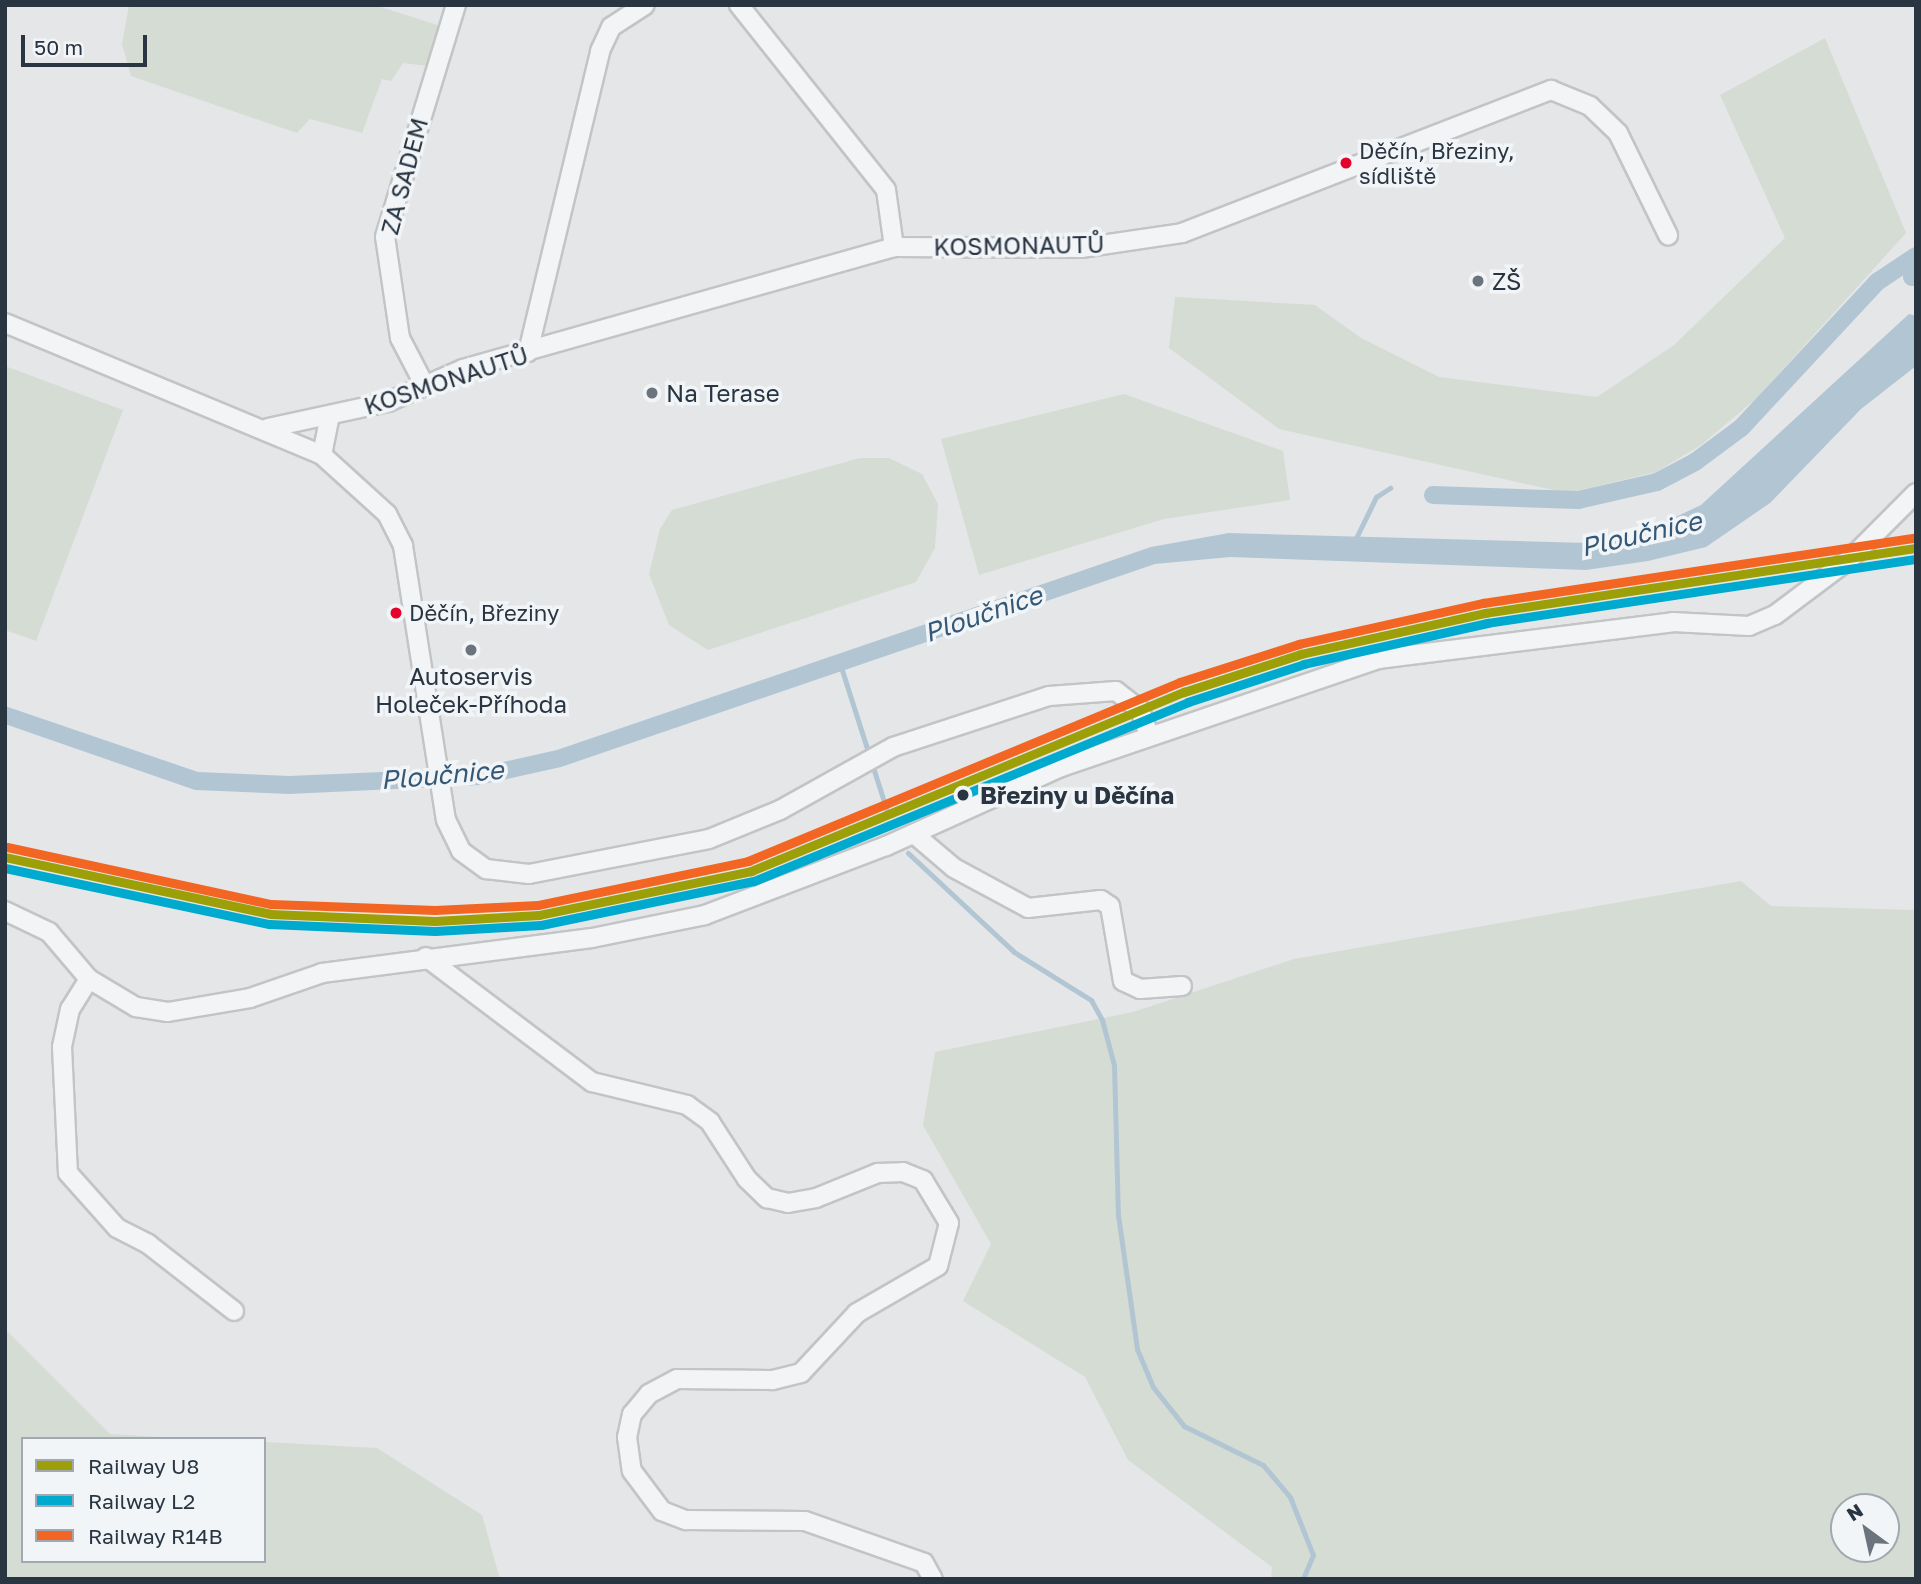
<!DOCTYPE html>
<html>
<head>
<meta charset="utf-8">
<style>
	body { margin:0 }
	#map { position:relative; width:1921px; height:1584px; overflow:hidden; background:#e4e6e8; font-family:"Golos Text",sans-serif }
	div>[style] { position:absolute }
	.green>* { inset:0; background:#d5dcd4 }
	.water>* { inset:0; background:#b2c5d3 }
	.stream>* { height:5px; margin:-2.5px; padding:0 2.5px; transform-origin:2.5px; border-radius:2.5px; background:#b2c5d3 }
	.canal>* { height:18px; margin:-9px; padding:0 9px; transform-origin:9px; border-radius:9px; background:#b2c5d3 }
	.roads { filter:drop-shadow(2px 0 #c2c4c6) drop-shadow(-2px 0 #c2c4c6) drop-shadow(0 2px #c2c4c6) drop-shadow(0 -2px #c2c4c6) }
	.minor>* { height:18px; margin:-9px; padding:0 9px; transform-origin:9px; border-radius:9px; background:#f3f4f6 }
	.rail-1>* { height:9px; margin:-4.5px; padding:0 4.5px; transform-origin:4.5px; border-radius:4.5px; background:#9c9f07 }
	.rail-2>* { height:9px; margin:-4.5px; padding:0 4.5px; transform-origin:4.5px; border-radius:4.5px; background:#00a9ce }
	.rail-3>* { height:9px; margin:-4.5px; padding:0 4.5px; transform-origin:4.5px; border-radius:4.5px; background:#f26522 }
	.dots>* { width:19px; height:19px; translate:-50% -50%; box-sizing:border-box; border:4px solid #f2f5f8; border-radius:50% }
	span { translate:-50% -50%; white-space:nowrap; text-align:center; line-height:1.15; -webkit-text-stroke:7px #f2f5f8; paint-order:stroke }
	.bus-label { font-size:22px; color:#2a3542 }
	.left { translate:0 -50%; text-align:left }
	.street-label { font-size:24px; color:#2a3542 }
	.poi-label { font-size:24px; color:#2a3542 }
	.stop-label { font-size:24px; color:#2a3542; font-weight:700 }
	.water-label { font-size:26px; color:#345876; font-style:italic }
	.frame { position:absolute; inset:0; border:7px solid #2a3542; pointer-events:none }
	.legend { position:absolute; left:21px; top:1437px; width:245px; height:126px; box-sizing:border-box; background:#f2f5f8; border:2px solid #a2a8af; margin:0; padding:9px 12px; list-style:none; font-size:21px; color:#2a3542 }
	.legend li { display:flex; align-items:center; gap:14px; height:35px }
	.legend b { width:35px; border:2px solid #a2a8af }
	.north { position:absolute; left:1830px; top:1493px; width:70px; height:70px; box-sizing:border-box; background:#f2f5f8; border:2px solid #a2a8af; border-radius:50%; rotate:327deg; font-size:19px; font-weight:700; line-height:28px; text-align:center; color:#2a3542 }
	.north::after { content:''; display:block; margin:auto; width:24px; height:32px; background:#6b737c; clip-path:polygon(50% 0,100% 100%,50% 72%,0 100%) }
	.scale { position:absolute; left:21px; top:35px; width:126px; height:32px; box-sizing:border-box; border:4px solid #2a3542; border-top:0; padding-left:9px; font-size:21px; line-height:24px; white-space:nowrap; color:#2a3542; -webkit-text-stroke:5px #f2f5f8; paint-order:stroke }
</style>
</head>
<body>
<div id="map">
	<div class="green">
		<i style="clip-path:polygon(129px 5px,375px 5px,440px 26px,440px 32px,428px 66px,403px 63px,391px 81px,382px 79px,362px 133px,310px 119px,297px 133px,131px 76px,122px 44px)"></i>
		<i style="clip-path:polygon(1825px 38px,1906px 233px,1757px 398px,1701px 445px,1656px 472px,1567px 493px,1279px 429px,1169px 348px,1175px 297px,1315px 305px,1361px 338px,1439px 377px,1597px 397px,1674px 345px,1785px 238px,1720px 95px)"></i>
		<i style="clip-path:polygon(5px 366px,123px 410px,36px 641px,5px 630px)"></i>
		<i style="clip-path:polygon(1124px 394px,1283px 451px,1290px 500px,1164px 519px,979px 575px,941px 439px)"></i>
		<i style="clip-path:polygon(860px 458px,889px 458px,922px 474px,938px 504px,935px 548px,916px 582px,708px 650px,669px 625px,649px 574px,660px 529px,672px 510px)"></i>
		<i style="clip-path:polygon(evenodd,1741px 881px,1771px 906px,1916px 910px,1916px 1579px,1271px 1579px,1272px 1567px,1128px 1460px,1085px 1377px,963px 1301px,991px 1244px,923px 1125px,935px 1052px,1133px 1012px,1294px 959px,1741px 881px,1886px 1507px,1886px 1549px,1844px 1549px,1844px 1507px,1886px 1507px)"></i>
		<i style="clip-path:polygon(5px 1329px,110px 1434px,193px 1439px,23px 1439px,23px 1561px,264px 1561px,264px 1442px,377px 1448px,482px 1515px,500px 1579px,5px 1579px)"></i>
	</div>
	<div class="water">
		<i style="clip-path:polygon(1909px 314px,1916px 316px,1916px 366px,1861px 409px,1770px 503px,1706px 547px,1648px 561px,1586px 570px,1230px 557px,1155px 564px,561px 767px,479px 785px,289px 794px,195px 790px,5px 724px,5px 706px,198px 772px,289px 776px,477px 768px,557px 750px,1151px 547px,1229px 533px,1587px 543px,1644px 532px,1701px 505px)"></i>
	</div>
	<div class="stream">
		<i style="left:1356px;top:538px;width:46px;rotate:-64deg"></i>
		<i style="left:1376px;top:497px;width:17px;rotate:-33deg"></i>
		<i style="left:841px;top:667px;width:151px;rotate:72.3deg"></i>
		<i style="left:908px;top:853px;width:145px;rotate:43deg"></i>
		<i style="left:1014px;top:952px;width:91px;rotate:31.9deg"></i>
		<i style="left:1091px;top:1000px;width:23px;rotate:61deg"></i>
		<i style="left:1102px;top:1020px;width:47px;rotate:75.1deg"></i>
		<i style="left:1114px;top:1065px;width:150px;rotate:88.5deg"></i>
		<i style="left:1118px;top:1215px;width:135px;rotate:81.9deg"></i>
		<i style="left:1137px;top:1349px;width:41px;rotate:67.2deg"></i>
		<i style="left:1153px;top:1387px;width:50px;rotate:51.5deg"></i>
		<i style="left:1184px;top:1426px;width:88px;rotate:26.3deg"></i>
		<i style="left:1263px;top:1465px;width:42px;rotate:49.8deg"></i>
		<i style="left:1290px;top:1497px;width:62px;rotate:68.4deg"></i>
		<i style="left:1313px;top:1555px;width:26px;rotate:113deg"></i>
	</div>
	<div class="canal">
		<i style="left:1912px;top:277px;width:10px;rotate:-66deg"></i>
		<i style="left:1433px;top:495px;width:145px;rotate:2deg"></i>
		<i style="left:1578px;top:500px;width:81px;rotate:-12.8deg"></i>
		<i style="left:1657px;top:482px;width:43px;rotate:-27.8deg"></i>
		<i style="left:1695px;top:462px;width:57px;rotate:-36.5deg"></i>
		<i style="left:1741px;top:428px;width:200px;rotate:-47deg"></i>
		<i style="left:1877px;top:282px;width:47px;rotate:-33.7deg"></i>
	</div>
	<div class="roads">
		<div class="minor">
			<i style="left:739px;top:5px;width:236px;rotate:51.5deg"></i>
			<i style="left:886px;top:190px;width:58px;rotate:82deg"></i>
			<i style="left:5px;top:323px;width:343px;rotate:22.6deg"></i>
			<i style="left:322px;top:455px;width:88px;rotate:42.2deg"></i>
			<i style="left:387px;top:514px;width:36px;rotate:63deg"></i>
			<i style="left:403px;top:546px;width:277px;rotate:81.1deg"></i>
			<i style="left:446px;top:820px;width:34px;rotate:64deg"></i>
			<i style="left:461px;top:851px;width:31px;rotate:36deg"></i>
			<i style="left:486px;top:869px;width:43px;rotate:6.6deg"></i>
			<i style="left:529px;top:874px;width:183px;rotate:-11deg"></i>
			<i style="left:709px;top:839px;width:77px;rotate:-22.2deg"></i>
			<i style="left:780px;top:810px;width:129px;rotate:-29.1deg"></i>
			<i style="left:893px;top:747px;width:164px;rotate:-18.1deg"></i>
			<i style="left:1049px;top:696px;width:67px;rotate:-4.3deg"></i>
			<i style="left:1116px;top:691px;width:31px;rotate:38deg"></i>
			<i style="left:1140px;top:710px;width:27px;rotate:70deg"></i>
			<i style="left:528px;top:352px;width:309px;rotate:-76.5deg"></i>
			<i style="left:600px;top:51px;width:26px;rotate:-65deg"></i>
			<i style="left:611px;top:27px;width:40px;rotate:-32.9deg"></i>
			<i style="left:425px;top:386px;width:54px;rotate:-117.5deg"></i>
			<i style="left:400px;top:338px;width:102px;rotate:-98.4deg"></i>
			<i style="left:385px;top:237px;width:243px;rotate:-73deg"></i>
			<i style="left:268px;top:428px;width:123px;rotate:-12.2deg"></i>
			<i style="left:388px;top:402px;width:82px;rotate:-23.7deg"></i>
			<i style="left:463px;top:369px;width:448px;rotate:-15.8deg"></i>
			<i style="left:894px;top:247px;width:187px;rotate:0.3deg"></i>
			<i style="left:1081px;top:248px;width:102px;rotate:-8.4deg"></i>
			<i style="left:1182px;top:233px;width:396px;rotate:-21.2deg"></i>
			<i style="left:1551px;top:90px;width:42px;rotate:22.3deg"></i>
			<i style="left:1590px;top:106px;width:39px;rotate:44deg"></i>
			<i style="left:1618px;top:133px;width:114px;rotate:63.9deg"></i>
			<i style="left:322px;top:455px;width:41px;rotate:-78.7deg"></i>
			<i style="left:914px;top:834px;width:52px;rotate:40.4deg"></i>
			<i style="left:954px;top:868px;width:84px;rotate:28.4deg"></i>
			<i style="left:1028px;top:908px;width:73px;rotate:-6.3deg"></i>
			<i style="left:1101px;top:900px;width:11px;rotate:34deg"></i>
			<i style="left:1110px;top:906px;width:76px;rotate:80.2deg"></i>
			<i style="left:1123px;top:981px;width:19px;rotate:25deg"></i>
			<i style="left:1140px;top:989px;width:42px;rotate:-4.1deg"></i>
			<i style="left:5px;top:911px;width:49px;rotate:25.5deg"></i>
			<i style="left:49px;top:932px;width:62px;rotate:49.6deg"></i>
			<i style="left:89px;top:979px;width:55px;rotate:30.8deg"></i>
			<i style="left:136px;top:1007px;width:32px;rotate:9deg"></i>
			<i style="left:168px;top:1012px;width:83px;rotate:-9.7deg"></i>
			<i style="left:250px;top:998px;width:76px;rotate:-19.1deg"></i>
			<i style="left:322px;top:973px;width:272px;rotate:-7.4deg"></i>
			<i style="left:592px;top:938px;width:115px;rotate:-11.5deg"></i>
			<i style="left:705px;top:915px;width:194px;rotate:-20.9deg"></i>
			<i style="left:886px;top:846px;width:192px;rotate:-24.3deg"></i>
			<i style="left:1061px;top:767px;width:335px;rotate:-18.8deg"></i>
			<i style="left:1378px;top:659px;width:297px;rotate:-7.1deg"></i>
			<i style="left:1673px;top:622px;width:76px;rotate:3deg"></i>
			<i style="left:1749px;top:626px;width:28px;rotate:-23deg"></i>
			<i style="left:1775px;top:615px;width:95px;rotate:-36.9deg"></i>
			<i style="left:1851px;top:558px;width:92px;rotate:-45deg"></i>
			<i style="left:426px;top:957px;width:208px;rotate:37deg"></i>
			<i style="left:592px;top:1082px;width:98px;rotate:13.6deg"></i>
			<i style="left:687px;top:1105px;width:29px;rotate:36deg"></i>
			<i style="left:710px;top:1122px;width:68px;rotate:57deg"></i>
			<i style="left:747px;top:1179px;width:28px;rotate:44deg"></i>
			<i style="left:767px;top:1198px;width:22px;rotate:13deg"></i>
			<i style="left:788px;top:1203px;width:28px;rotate:-10deg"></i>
			<i style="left:816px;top:1198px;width:67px;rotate:-22deg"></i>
			<i style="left:878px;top:1173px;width:25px;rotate:-2deg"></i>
			<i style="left:903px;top:1172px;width:22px;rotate:22deg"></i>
			<i style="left:923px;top:1180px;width:50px;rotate:58.8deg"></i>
			<i style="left:949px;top:1223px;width:44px;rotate:104.3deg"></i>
			<i style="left:938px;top:1266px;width:94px;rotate:149.9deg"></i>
			<i style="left:857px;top:1313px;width:82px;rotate:133deg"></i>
			<i style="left:801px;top:1373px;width:30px;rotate:166deg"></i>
			<i style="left:772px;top:1380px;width:95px;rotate:-179.4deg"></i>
			<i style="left:677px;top:1379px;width:32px;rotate:152deg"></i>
			<i style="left:649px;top:1394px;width:26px;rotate:130deg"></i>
			<i style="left:632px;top:1414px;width:24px;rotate:102deg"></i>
			<i style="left:627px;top:1437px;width:34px;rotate:82deg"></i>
			<i style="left:632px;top:1471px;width:50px;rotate:53.1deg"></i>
			<i style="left:662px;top:1511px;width:26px;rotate:21deg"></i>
			<i style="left:686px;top:1520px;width:119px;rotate:0.5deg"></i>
			<i style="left:805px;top:1521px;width:126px;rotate:19.4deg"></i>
			<i style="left:924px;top:1563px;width:18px;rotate:61deg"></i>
			<i style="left:89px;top:979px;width:36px;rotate:122deg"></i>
			<i style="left:70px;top:1009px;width:39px;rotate:102deg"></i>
			<i style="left:62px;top:1047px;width:126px;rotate:87.3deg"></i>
			<i style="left:68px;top:1173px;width:74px;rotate:48.3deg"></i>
			<i style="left:117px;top:1228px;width:35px;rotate:27deg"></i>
			<i style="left:148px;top:1244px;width:109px;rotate:37.9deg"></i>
		</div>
	</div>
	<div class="rail-1">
		<i style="left:5px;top:857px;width:271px;rotate:12.1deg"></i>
		<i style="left:270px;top:914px;width:165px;rotate:2.4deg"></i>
		<i style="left:435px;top:921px;width:104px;rotate:-3.3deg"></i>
		<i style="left:539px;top:915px;width:217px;rotate:-11.7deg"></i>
		<i style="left:751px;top:871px;width:469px;rotate:-22.5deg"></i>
		<i style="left:1184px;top:692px;width:123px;rotate:-18deg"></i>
		<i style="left:1301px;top:654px;width:189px;rotate:-12.6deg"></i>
		<i style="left:1485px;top:613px;width:436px;rotate:-8.6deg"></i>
	</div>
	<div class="rail-2">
		<i style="left:5px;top:868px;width:270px;rotate:12deg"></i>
		<i style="left:269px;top:924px;width:166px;rotate:2.4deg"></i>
		<i style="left:435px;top:931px;width:106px;rotate:-3.2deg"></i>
		<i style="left:541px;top:925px;width:217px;rotate:-11.7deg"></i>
		<i style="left:754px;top:881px;width:469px;rotate:-22.4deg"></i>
		<i style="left:1188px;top:702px;width:122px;rotate:-18.1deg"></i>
		<i style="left:1304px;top:664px;width:188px;rotate:-12.6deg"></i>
		<i style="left:1487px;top:623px;width:434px;rotate:-8.5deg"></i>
	</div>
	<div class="rail-3">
		<i style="left:7px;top:847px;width:270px;rotate:12.2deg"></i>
		<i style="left:271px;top:904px;width:164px;rotate:2.1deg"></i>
		<i style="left:435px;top:910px;width:103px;rotate:-2.8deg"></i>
		<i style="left:538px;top:905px;width:215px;rotate:-11.8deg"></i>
		<i style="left:748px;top:861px;width:468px;rotate:-22.5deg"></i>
		<i style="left:1180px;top:682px;width:125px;rotate:-17.7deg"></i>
		<i style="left:1299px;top:644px;width:189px;rotate:-12.6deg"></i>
		<i style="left:1483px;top:603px;width:436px;rotate:-8.6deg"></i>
	</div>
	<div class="dots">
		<i style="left:1346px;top:163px;background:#e4002b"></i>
		<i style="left:1478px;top:281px;background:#6b737c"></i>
		<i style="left:652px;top:393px;background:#6b737c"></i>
		<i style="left:396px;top:613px;background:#e4002b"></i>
		<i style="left:471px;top:650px;background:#6b737c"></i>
		<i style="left:963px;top:795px;background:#2a3542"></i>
	</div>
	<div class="bus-label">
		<span class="left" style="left:1359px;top:163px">Děčín, Březiny,<br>sídliště</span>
		<span class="left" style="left:409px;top:613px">Děčín, Březiny</span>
	</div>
	<div class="street-label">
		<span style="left:404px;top:176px;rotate:-75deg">ZA SADEM</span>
		<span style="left:1019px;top:245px;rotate:-1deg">KOSMONAUTŮ</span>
		<span style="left:446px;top:380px;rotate:-18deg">KOSMONAUTŮ</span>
	</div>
	<div class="poi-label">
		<span class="left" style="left:1492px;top:281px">ZŠ</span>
		<span class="left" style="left:666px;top:393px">Na Terase</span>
		<span style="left:471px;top:690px">Autoservis<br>Holeček-Příhoda</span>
	</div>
	<div class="stop-label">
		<span class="left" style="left:980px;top:795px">Březiny u Děčína</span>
	</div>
	<div class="water-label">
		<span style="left:1641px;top:534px;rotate:-13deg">Ploučnice</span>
		<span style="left:983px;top:614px;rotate:-19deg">Ploučnice</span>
		<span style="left:442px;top:775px;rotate:-5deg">Ploučnice</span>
	</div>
	<div class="frame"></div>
	<ul class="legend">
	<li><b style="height:9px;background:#9c9f07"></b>Railway U8</li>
	<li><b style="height:9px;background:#00a9ce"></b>Railway L2</li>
	<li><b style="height:9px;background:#f26522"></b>Railway R14B</li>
	</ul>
	<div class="north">N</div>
	<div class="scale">50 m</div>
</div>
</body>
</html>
